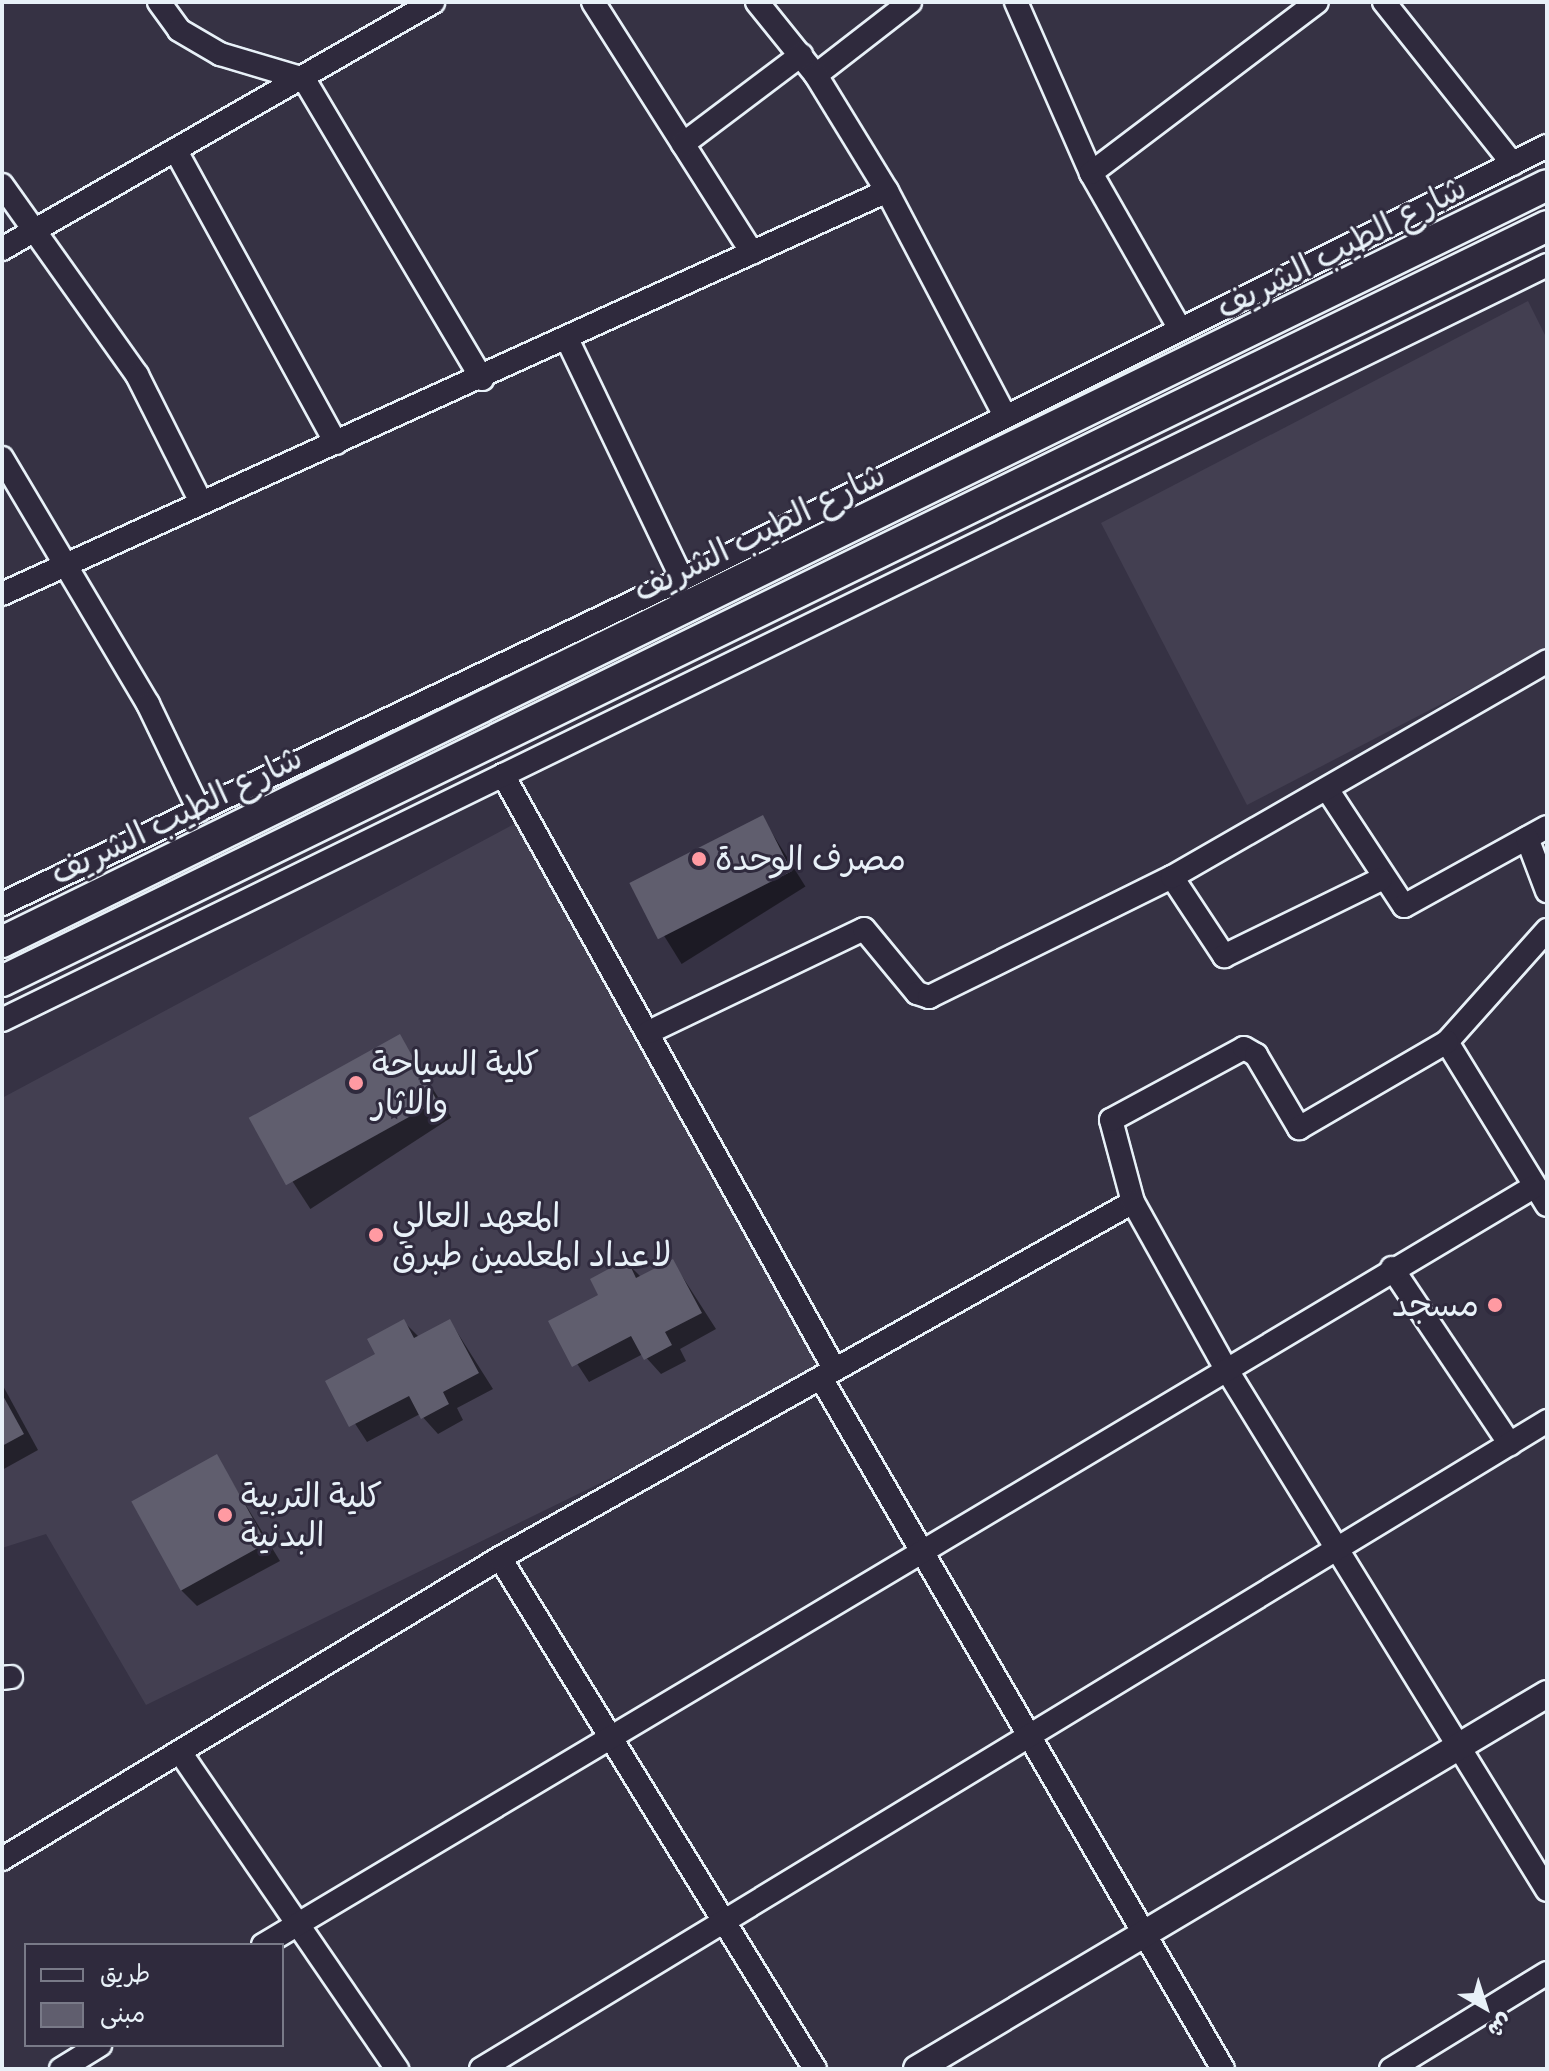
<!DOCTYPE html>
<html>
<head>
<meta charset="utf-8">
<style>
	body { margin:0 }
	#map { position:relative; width:1549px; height:2071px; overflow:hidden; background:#363244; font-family:Caveat,"Playpen Sans Arabic",sans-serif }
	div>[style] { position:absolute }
	.built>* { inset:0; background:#433f51 }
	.shadow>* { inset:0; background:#0007; transform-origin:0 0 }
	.building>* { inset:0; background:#605e6e; transform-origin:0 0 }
	.roads { filter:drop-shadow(2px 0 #e8f1f8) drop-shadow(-2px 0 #e8f1f8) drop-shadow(0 2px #e8f1f8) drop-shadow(0 -2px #e8f1f8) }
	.minor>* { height:22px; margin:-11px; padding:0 11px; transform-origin:11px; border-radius:11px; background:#2f2a3d }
	.tertiary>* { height:26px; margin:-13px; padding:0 13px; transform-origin:13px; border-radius:13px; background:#2f2a3d }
	.secondary>* { height:30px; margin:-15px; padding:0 15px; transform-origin:15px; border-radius:15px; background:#2f2a3d }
	.dots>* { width:22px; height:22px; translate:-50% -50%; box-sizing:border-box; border:4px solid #2f2a3d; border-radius:50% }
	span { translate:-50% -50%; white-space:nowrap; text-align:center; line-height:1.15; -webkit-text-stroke:6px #2f2a3d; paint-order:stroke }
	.street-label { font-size:34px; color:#e8f1f8 }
	.poi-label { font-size:34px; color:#e8f1f8 }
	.left { translate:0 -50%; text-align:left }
	.right { translate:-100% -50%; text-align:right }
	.frame { position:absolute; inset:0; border:4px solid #e8f1f8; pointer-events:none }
	.legend { position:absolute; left:24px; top:1943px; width:260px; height:104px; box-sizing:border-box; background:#2f2a3d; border:2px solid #797a88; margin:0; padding:10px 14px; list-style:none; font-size:24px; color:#e8f1f8 }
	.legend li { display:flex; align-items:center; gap:16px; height:40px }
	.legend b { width:40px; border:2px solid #797a88 }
	.north { position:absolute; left:1445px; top:1967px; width:80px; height:80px; -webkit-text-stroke:6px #2f2a3d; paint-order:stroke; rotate:141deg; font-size:22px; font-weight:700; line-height:32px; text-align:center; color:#e8f1f8 }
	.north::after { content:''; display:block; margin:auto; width:28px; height:36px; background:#e8f1f8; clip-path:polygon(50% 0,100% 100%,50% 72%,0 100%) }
</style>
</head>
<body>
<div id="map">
	<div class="built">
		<i style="clip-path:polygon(1528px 301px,1547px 339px,1547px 649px,1247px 805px,1101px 523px)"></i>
		<i style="clip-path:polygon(516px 823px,828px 1372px,146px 1705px,46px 1534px,2px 1548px,2px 1098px)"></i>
	</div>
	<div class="shadow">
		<i style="left:762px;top:817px;width:82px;height:146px;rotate:58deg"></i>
		<i style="left:399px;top:1037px;width:96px;height:168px;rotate:57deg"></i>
		<i style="clip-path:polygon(626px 1262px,642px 1278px,673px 1262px,716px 1329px,680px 1349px,686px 1361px,661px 1374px,643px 1354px,589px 1382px,550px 1322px,601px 1296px)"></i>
		<i style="clip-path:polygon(450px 1321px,493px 1389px,457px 1408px,463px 1420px,438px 1434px,420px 1414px,367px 1442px,328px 1382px,378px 1355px,404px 1322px,419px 1337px)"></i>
		<i style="clip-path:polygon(2px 1384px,38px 1450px,2px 1470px)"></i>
		<i style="clip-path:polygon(216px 1456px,280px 1561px,197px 1606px,181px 1590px)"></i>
	</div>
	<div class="building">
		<i style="left:763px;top:815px;width:63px;height:150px;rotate:63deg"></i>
		<i style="left:400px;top:1034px;width:77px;height:173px;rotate:61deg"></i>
		<i style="clip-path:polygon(627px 1259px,636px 1278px,673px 1259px,702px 1313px,665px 1332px,672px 1345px,644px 1360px,631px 1336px,572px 1367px,548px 1321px,598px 1295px,590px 1279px)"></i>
		<i style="clip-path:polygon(404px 1319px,414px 1338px,450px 1319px,479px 1373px,443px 1392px,449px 1404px,421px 1419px,409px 1396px,349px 1427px,325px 1381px,375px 1354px,367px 1339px)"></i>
		<i style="clip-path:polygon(2px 1394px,24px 1434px,2px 1446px)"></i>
		<i style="left:217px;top:1454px;width:102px;height:98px;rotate:61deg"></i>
	</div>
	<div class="roads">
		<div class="minor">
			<i style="left:159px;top:2px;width:34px;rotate:54deg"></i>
			<i style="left:179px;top:30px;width:48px;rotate:30.3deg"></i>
			<i style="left:220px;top:54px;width:88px;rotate:16.6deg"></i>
			<i style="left:304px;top:79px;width:349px;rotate:59.3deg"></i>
			<i style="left:593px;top:2px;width:297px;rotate:57.6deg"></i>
			<i style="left:757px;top:2px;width:94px;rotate:51.1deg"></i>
			<i style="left:816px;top:75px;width:119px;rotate:-37.8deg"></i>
			<i style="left:1016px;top:2px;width:187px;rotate:66.3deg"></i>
			<i style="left:1091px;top:173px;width:177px;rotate:60.3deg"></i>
			<i style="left:1384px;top:2px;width:207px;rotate:51.5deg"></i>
			<i style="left:683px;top:144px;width:148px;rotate:-37deg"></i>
			<i style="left:176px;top:151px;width:333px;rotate:61.3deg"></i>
			<i style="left:1091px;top:173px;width:283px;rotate:-37.1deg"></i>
			<i style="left:2px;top:185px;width:233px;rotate:54.6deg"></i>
			<i style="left:137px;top:375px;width:140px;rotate:63.3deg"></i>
			<i style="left:887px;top:191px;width:254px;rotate:62.3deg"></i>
			<i style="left:2px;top:249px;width:497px;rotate:-29.8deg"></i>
			<i style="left:568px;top:341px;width:264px;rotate:64.4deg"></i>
			<i style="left:2px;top:458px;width:286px;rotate:59.3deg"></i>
			<i style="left:148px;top:704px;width:118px;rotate:64.3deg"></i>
			<i style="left:2px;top:594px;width:972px;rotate:-24.48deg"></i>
			<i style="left:887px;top:191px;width:136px;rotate:-121.5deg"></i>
			<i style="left:503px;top:775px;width:681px;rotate:60.84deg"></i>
			<i style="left:1327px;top:789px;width:140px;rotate:56.7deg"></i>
			<i style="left:1404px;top:906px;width:163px;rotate:-28.9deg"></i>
			<i style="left:1527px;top:838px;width:57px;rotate:69.3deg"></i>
			<i style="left:1172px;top:877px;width:95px;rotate:56.6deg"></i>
			<i style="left:1224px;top:956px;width:175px;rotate:-26.1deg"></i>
			<i style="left:2px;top:904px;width:754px;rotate:-25.55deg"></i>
			<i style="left:682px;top:579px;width:967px;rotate:-26.59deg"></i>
			<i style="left:1547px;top:930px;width:150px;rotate:131.8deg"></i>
			<i style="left:1447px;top:1042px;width:191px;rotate:58.5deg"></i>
			<i style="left:2px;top:1020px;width:1720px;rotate:-26.04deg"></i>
			<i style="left:649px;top:1032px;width:238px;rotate:-25.6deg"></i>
			<i style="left:864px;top:929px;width:83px;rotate:50.4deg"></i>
			<i style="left:917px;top:993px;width:13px;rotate:18deg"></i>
			<i style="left:929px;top:997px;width:271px;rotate:-26.3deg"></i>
			<i style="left:1172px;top:877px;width:433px;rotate:-29.9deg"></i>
			<i style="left:1133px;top:1202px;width:85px;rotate:-105deg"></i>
			<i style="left:1111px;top:1120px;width:151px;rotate:-28.4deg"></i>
			<i style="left:1244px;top:1048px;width:14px;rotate:30deg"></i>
			<i style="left:1256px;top:1055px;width:85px;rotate:59.5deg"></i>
			<i style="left:1299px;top:1128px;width:171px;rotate:-30.2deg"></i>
			<i style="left:1392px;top:1268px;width:212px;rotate:56.2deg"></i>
			<i style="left:821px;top:1378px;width:799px;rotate:59.81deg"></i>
			<i style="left:500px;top:1558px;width:600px;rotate:58.35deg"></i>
			<i style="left:2px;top:1678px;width:9px;rotate:-6deg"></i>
			<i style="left:182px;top:1755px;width:381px;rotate:55.6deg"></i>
			<i style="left:2px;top:1859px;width:582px;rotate:-31.15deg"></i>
			<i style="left:500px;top:1558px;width:726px;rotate:-29.35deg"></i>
			<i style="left:1133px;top:1202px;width:189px;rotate:60.9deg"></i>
			<i style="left:1225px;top:1367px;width:614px;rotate:58.38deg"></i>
			<i style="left:263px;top:1945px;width:1481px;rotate:-30.82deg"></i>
			<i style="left:61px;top:2069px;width:46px;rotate:-31.6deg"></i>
			<i style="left:481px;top:2069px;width:1248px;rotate:-31.29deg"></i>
			<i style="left:1391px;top:2069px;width:183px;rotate:-31.6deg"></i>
		</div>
		<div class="tertiary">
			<i style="left:917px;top:2069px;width:733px;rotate:-30.76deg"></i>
		</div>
		<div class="secondary">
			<i style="left:2px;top:942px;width:1720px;rotate:-26.1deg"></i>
			<i style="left:2px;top:981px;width:1720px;rotate:-26.04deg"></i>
		</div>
	</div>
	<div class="dots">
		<i style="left:699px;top:859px;background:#ff9aa2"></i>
		<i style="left:356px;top:1083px;background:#ff9aa2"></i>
		<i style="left:376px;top:1235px;background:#ff9aa2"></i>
		<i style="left:1495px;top:1305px;background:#ff9aa2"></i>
		<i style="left:225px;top:1515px;background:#ff9aa2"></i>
	</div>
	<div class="street-label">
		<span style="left:1341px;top:247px;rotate:-27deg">شارع الطيب الشريف</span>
		<span style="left:759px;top:532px;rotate:-26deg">شارع الطيب الشريف</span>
		<span style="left:176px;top:815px;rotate:-26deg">شارع الطيب الشريف</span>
	</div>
	<div class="poi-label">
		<span class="left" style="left:715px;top:859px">مصرف الوحدة</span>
		<span class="left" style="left:372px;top:1083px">كلية السياحة<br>والاثار</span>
		<span class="left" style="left:392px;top:1235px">المعهد العالي<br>لاعداد المعلمين طبرق</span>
		<span class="right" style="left:1479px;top:1305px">مسجد</span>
		<span class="left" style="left:241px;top:1515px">كلية التربية<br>البدنية</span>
	</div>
	<div class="frame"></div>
	<ul class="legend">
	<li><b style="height:10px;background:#2f2a3d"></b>طريق</li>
	<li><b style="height:22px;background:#605e6e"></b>مبنى</li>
	</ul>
	<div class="north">ش</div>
</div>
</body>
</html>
